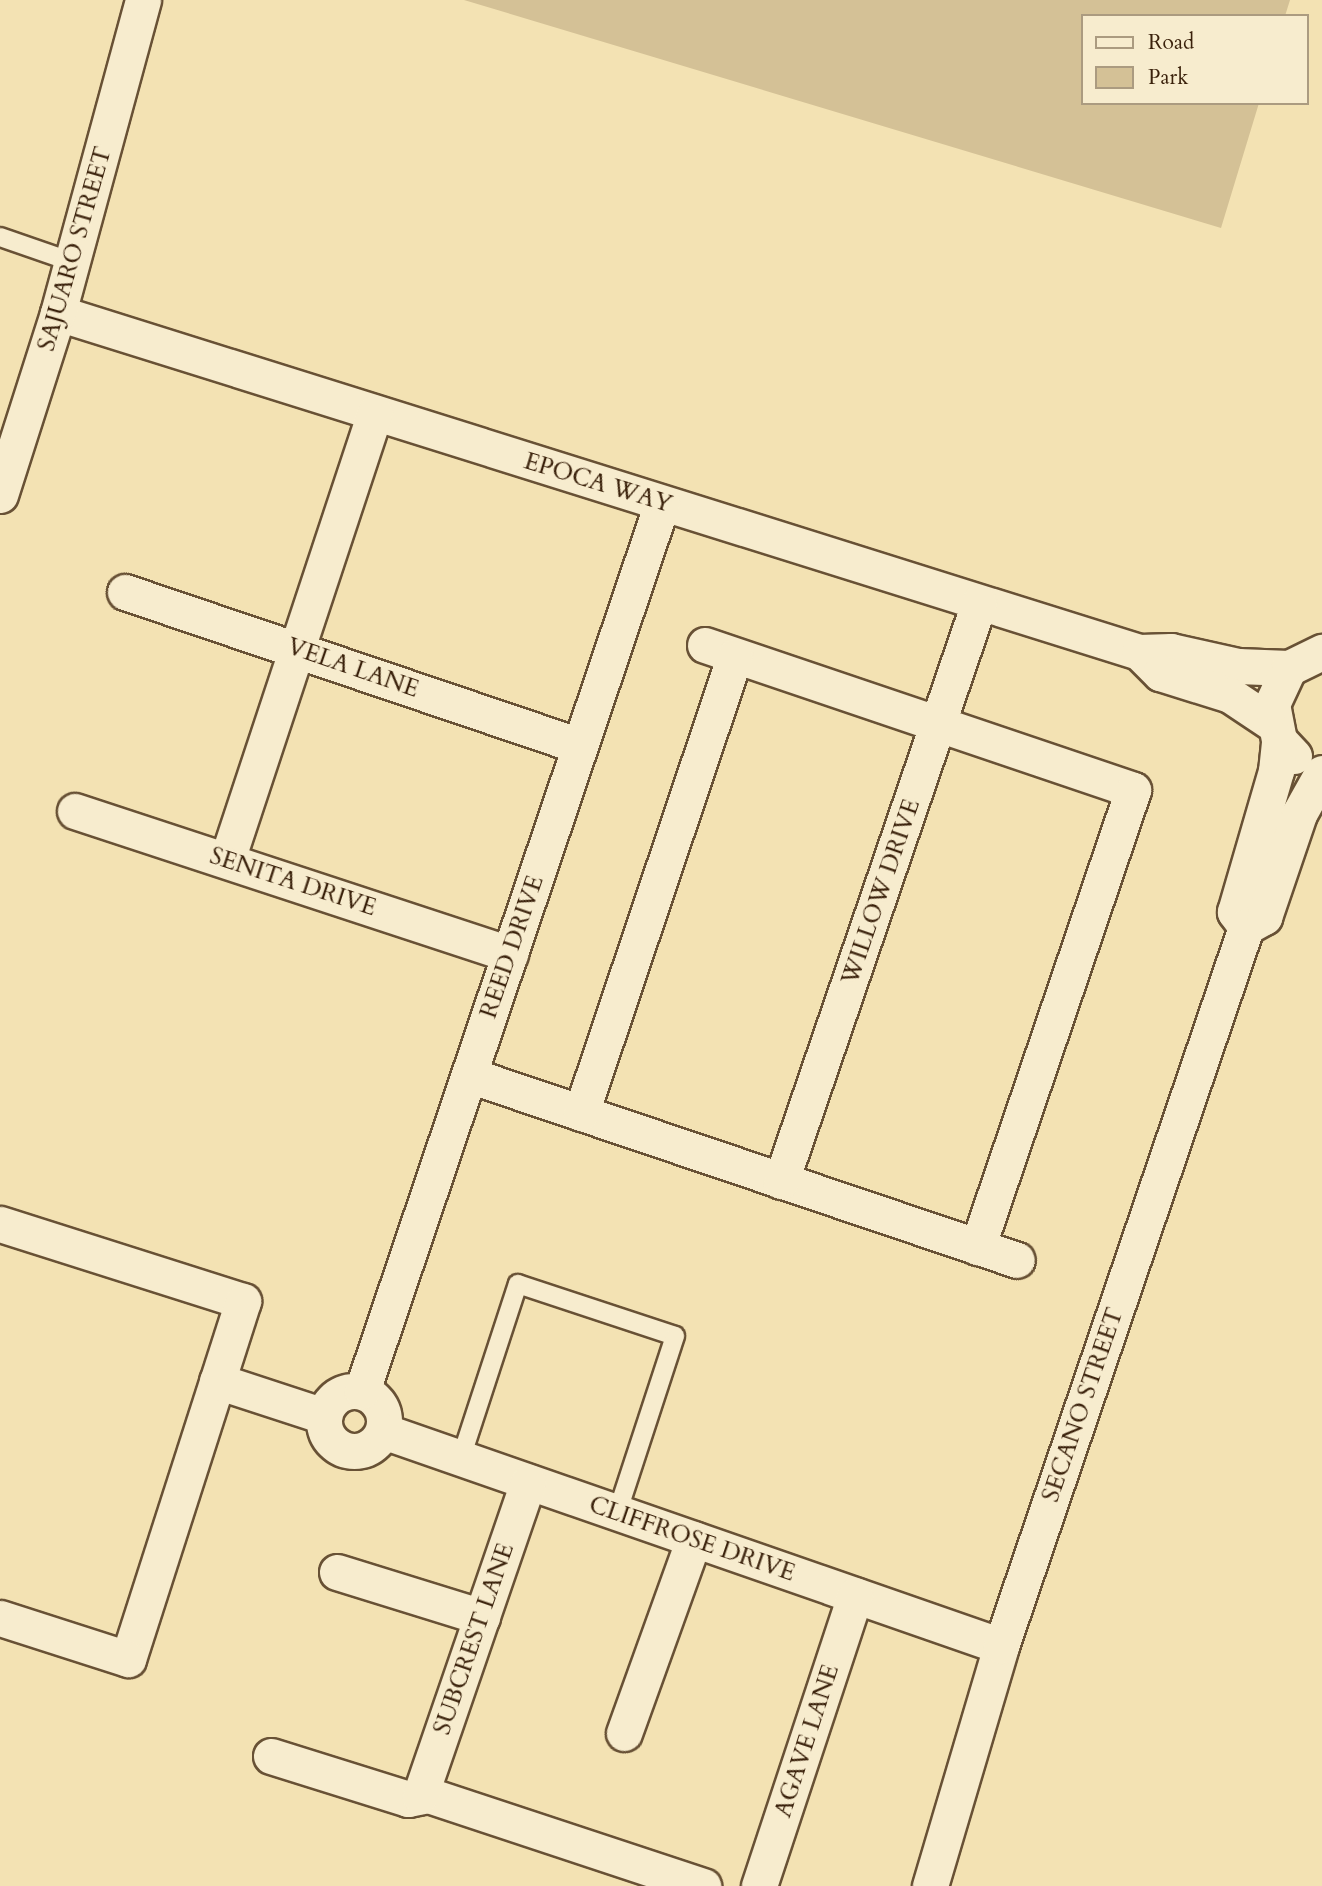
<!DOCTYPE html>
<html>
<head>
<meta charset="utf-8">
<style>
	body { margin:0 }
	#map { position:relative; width:1322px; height:1886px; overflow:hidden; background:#f3e2b3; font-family:Cardo,serif }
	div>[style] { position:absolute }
	.green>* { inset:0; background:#d4c196 }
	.roads { filter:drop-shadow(2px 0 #685135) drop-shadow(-2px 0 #685135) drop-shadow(0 2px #685135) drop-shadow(0 -2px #685135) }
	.service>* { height:18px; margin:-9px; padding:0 9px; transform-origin:9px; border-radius:9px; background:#f7ecce }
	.minor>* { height:35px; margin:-17.5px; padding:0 17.5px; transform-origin:17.5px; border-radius:17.5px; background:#f7ecce }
	.minor>.ring { margin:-17.5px; padding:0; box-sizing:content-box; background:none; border:35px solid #f7ecce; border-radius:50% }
	span { translate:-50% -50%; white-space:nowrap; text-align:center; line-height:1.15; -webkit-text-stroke:5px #f7ecce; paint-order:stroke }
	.street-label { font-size:24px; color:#3a210b }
	.legend { position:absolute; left:1081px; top:14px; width:228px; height:91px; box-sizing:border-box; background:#f7ecce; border:2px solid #ab9b80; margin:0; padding:9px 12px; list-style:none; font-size:21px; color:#3a210b }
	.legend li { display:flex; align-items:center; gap:14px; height:35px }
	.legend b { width:35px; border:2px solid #ab9b80 }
</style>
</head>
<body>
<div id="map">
	<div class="green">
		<i style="clip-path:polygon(464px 0,1290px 0,1285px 16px,1082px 16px,1082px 103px,1259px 103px,1221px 228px)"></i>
	</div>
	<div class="roads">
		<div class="service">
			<i style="left:0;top:237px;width:76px;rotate:19.1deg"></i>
			<i style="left:461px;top:1458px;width:183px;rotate:-71.9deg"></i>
			<i style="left:518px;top:1284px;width:165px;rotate:18.3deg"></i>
			<i style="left:675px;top:1336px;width:186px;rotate:108.1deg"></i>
		</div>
		<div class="minor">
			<i style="left:58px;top:313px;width:1133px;rotate:17.41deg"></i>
			<i style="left:1139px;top:652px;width:32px;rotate:-2deg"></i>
			<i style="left:1171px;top:651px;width:69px;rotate:12.6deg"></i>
			<i style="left:1238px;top:666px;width:51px;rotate:2.2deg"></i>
			<i style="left:0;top:495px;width:191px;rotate:-72.3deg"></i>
			<i style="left:58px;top:313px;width:324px;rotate:-74.8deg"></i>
			<i style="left:125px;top:592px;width:480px;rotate:18.7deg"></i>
			<i style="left:705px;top:645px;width:452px;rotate:18.7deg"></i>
			<i style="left:1133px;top:790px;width:483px;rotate:108.8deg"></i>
			<i style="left:1139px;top:652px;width:30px;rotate:45deg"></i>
			<i style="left:1160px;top:673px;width:73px;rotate:17.4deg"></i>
			<i style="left:1230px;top:695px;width:50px;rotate:33.7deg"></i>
			<i style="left:1294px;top:756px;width:22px;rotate:-133deg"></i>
			<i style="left:1279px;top:740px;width:37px;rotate:-101deg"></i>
			<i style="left:1272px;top:704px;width:40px;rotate:-65deg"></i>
			<i style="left:1289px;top:668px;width:37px;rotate:-26deg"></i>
			<i style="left:75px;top:811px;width:458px;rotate:18.2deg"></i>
			<i style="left:227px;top:860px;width:471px;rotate:-71.7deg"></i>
			<i style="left:1246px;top:927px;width:19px;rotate:-126deg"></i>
			<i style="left:1235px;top:912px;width:147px;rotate:-73.8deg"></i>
			<i style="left:1276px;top:771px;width:31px;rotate:-84deg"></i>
			<i style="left:469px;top:1075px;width:578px;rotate:18.65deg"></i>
			<i style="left:581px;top:1113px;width:482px;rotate:-71.4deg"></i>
			<i style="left:781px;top:1181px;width:611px;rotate:-71.09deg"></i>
			<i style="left:0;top:1224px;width:255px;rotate:17.6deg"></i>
			<i style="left:243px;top:1301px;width:376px;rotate:107.8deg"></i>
			<i style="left:128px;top:1659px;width:134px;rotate:-162.2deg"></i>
			<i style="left:217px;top:1381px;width:113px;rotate:18.1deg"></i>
			<i class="ring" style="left:324px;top:1391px;width:25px;height:25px"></i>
			<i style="left:362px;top:1391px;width:937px;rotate:-71.33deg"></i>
			<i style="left:383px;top:1431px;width:654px;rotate:19.18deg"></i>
			<i style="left:337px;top:1572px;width:152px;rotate:17.2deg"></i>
			<i style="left:624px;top:1733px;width:206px;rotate:-70.2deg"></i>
			<i style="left:271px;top:1756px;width:144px;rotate:17.4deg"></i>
			<i style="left:408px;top:1799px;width:20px;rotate:-11deg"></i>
			<i style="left:428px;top:1795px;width:290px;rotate:18.3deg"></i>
			<i style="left:420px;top:1796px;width:332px;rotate:-71deg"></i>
			<i style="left:759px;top:1886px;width:306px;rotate:-71.7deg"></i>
			<i style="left:930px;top:1886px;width:250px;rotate:-73.5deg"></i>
			<i style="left:1001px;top:1646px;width:760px;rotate:-71.18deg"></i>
			<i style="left:1246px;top:927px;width:21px;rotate:-29deg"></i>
			<i style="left:1264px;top:917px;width:109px;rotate:-71.2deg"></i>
			<i style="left:1299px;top:814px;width:47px;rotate:-60.7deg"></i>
		</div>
	</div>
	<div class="street-label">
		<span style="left:75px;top:249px;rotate:-74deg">SAJUARO STREET</span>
		<span style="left:598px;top:483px;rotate:17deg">EPOCA WAY</span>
		<span style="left:353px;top:668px;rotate:19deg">VELA LANE</span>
		<span style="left:293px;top:882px;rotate:18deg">SENITA DRIVE</span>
		<span style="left:881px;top:892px;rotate:-71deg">WILLOW DRIVE</span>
		<span style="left:512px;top:947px;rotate:-71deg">REED DRIVE</span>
		<span style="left:1083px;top:1405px;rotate:-71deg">SECANO STREET</span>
		<span style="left:692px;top:1539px;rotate:19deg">CLIFFROSE DRIVE</span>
		<span style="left:474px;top:1639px;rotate:-71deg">SUBCREST LANE</span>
		<span style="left:807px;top:1741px;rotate:-72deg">AGAVE LANE</span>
	</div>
	<ul class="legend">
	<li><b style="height:9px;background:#f7ecce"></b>Road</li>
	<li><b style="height:19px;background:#d4c196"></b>Park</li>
	</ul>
</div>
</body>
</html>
